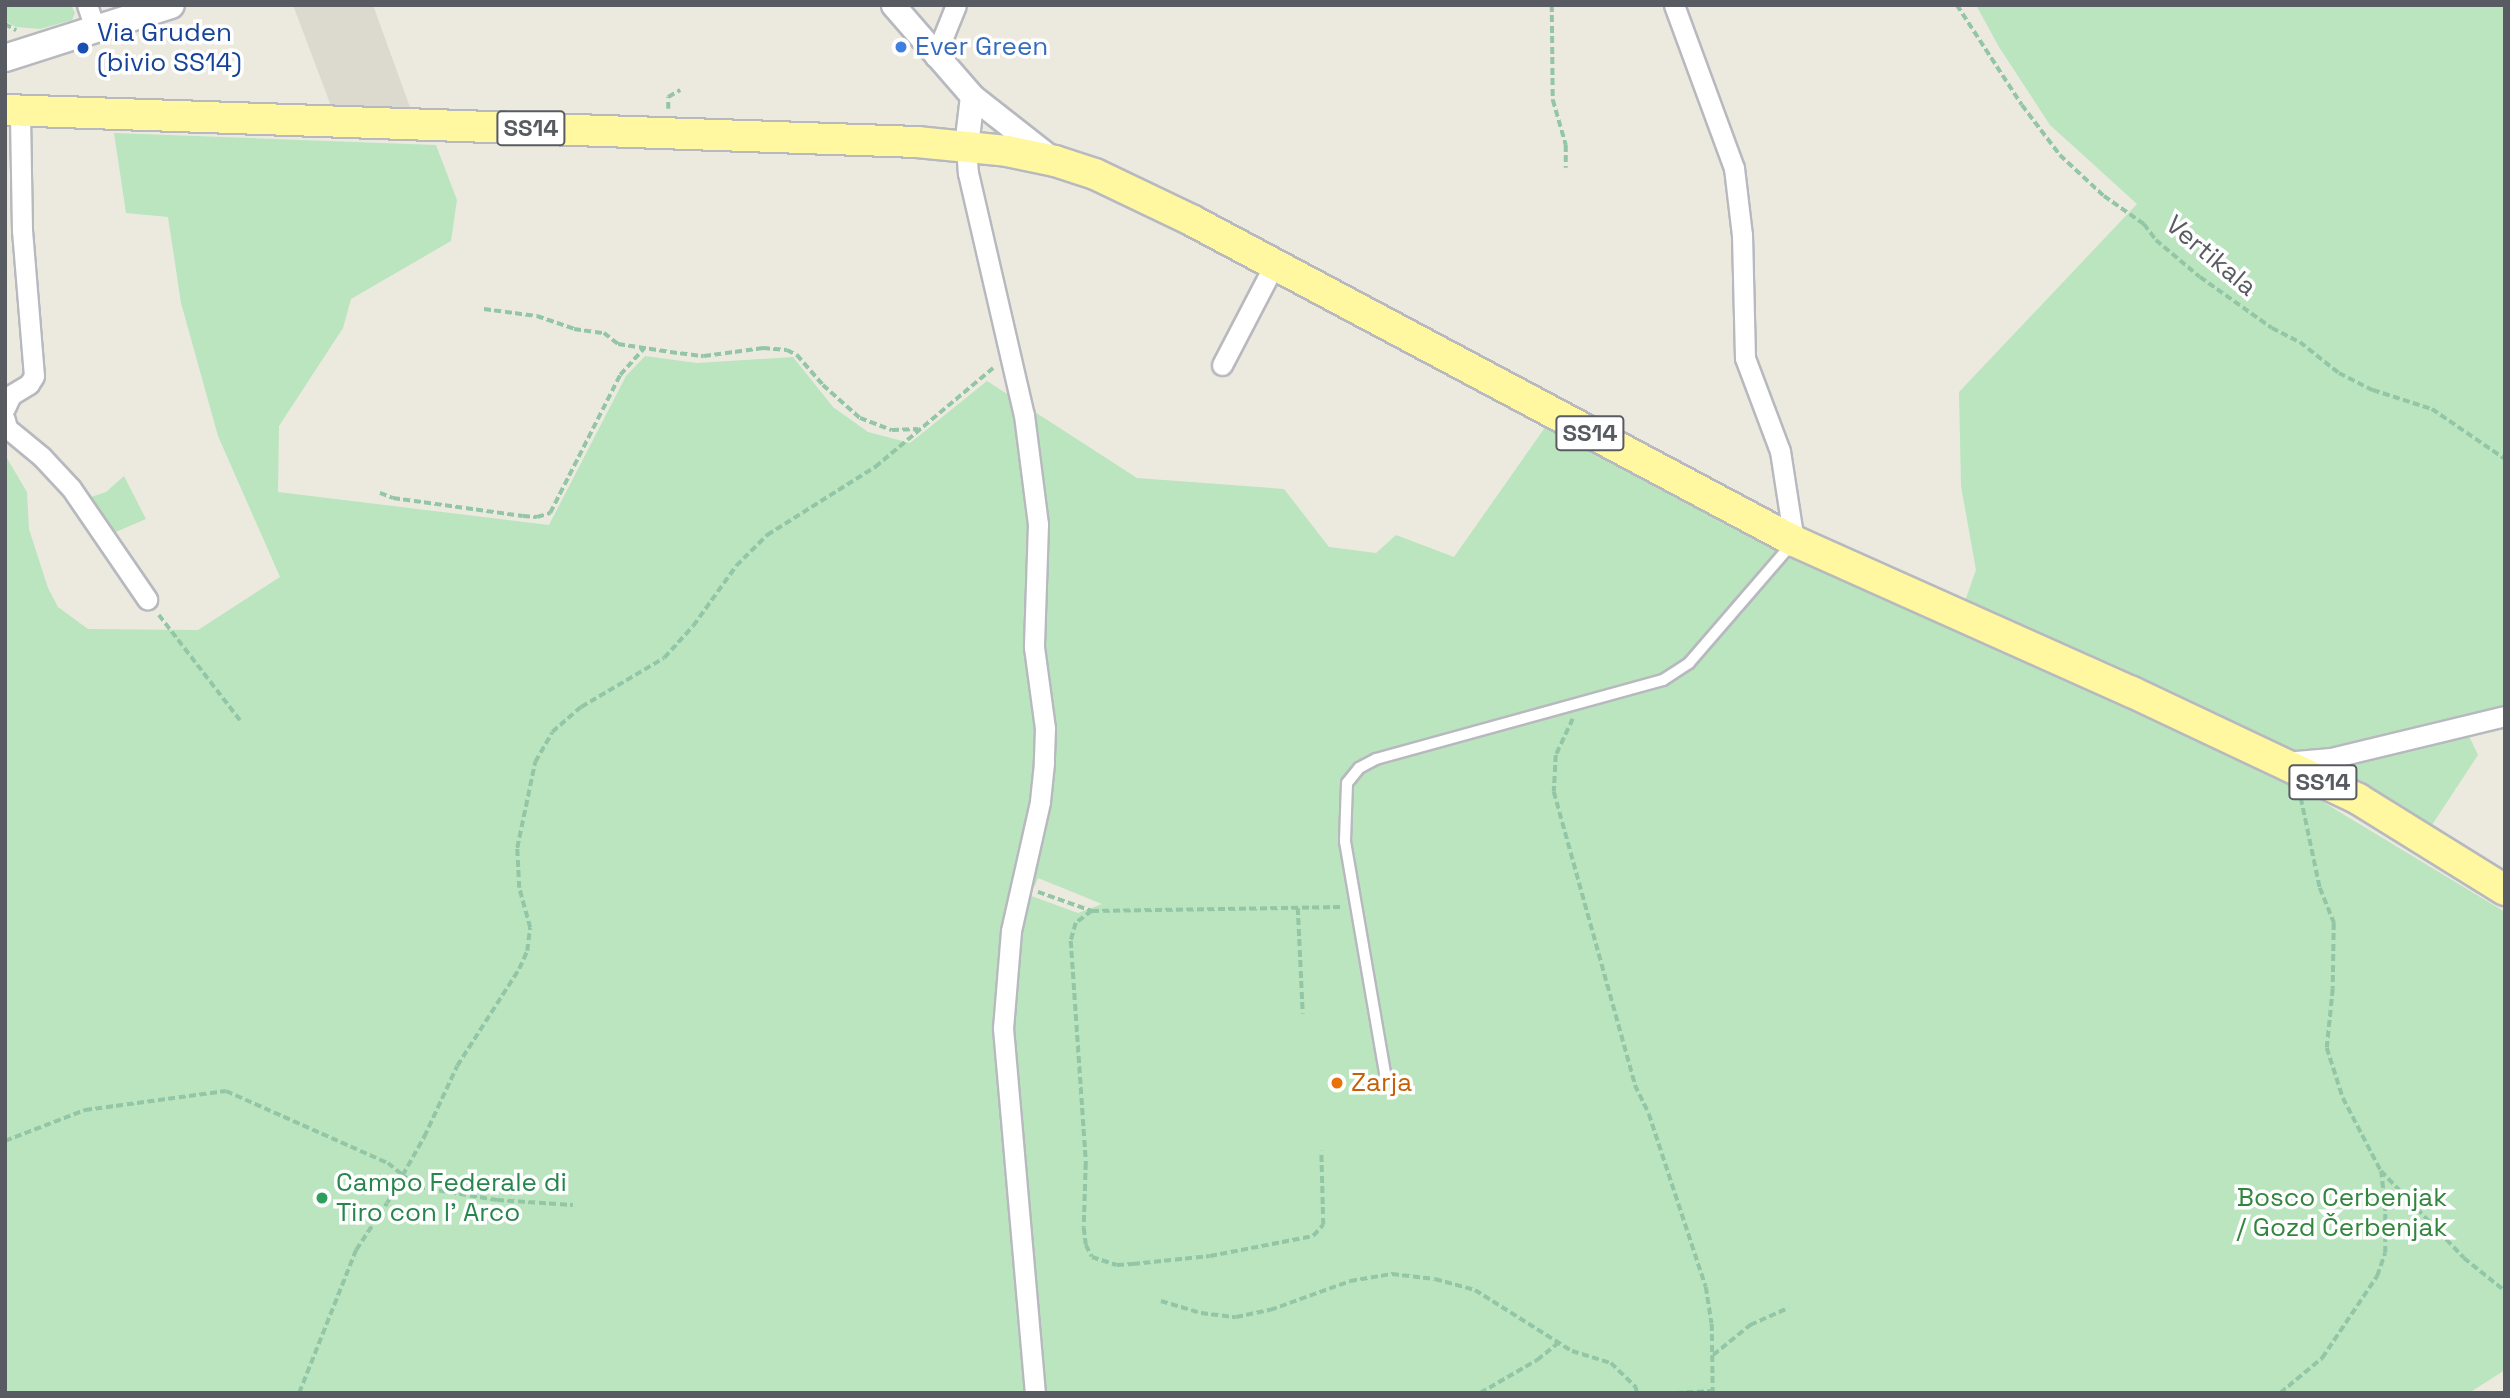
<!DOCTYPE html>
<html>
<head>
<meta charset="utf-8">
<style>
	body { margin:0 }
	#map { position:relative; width:2510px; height:1398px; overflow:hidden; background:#eceadf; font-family:"Space Grotesk",sans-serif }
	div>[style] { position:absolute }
	.education>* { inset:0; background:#dcd9ce }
	.green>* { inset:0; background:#bae5be }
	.path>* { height:3.5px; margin-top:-1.75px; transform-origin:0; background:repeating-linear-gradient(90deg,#93c6a6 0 7px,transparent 0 10.5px) }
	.roads { filter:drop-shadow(2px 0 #b7b9bf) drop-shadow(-2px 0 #b7b9bf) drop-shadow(0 2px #b7b9bf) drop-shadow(0 -2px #b7b9bf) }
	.service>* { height:10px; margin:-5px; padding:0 5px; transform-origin:5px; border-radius:5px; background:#fff }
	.minor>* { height:19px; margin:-9.5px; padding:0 9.5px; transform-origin:9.5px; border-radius:9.5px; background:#fff }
	.tertiary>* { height:23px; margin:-11.5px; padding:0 11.5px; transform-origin:11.5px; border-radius:11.5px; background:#fff }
	.secondary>* { height:26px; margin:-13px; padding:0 13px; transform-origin:13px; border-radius:13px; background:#fff }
	.primary>* { height:30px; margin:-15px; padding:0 15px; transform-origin:15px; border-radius:15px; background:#fff8a0 }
	.dots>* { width:19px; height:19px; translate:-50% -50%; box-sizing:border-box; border:4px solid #fff; border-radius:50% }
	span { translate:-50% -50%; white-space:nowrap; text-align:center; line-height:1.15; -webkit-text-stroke:7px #fff; paint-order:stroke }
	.shield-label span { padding:2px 5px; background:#fff; border:2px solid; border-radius:5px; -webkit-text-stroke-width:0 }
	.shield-label { font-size:24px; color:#585b61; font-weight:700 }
	.transit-label { font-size:26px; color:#164399 }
	.left { translate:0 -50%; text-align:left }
	.shop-label { font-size:26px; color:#366cbe }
	.street-label { font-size:26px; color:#585b61 }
	.food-label { font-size:26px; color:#c56008 }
	.leisure-label { font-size:26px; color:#27864d }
	.park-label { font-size:26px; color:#32853d }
	.frame { position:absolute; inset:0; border:7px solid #585b61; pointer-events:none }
</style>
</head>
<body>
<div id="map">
	<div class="education">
		<i style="clip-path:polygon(293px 5px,373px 5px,411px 110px,331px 106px)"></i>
	</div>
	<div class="green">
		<i style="clip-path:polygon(5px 5px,71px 5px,75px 13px,72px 20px,40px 29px,16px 27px,7px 22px)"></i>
		<i style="clip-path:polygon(1976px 5px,2505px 5px,2505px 727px,2469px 736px,2478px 755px,2432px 825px,2293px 752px,1965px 601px,1976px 570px,1961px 486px,1959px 392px,2137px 204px,2050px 125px,1999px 47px)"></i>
		<i style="clip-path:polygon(114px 133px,436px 145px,457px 200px,451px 241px,351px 299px,343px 328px,279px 426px,278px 492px,549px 525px,626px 376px,645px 356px,697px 363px,793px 357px,833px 407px,868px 432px,910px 443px,987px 381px,1137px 478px,1284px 489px,1329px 547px,1376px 553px,1396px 535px,1454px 557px,1546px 426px,1799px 560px,1956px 625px,2295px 785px,2505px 912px,2505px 1370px,2469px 1393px,1043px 1393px,1013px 1089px,1012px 996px,1026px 894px,1078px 913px,1102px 904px,1038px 878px,1035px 886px,1011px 881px,999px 952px,996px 1002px,1026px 1393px,5px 1393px,5px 455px,27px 492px,29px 529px,48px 588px,58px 607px,88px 629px,198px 630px,280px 577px,218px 436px,181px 303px,168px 217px,126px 213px)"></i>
		<i style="clip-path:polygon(124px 476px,146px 519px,104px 537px,82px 500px,106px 492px)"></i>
	</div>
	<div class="path">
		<i style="left:1552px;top:5px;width:95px;rotate:89.4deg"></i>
		<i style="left:1553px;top:100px;width:47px;rotate:73.9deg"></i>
		<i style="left:1566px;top:145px;width:23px;rotate:90deg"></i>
		<i style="left:1957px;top:5px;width:119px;rotate:57deg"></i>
		<i style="left:2022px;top:105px;width:63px;rotate:52.8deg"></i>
		<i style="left:2060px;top:155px;width:60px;rotate:43deg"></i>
		<i style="left:2104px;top:196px;width:49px;rotate:35deg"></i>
		<i style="left:2144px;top:224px;width:20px;rotate:53deg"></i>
		<i style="left:2156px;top:240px;width:57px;rotate:40.1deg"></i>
		<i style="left:2200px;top:277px;width:88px;rotate:35.3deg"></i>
		<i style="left:2272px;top:328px;width:31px;rotate:27deg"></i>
		<i style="left:2300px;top:342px;width:50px;rotate:38.5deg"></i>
		<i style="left:2339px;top:373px;width:38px;rotate:27deg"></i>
		<i style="left:2373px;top:390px;width:62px;rotate:17.9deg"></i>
		<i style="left:2432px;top:409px;width:88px;rotate:34.4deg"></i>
		<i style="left:5px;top:24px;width:13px;rotate:29deg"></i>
		<i style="left:668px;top:109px;width:12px;rotate:-90deg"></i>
		<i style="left:668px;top:97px;width:14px;rotate:-30deg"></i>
		<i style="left:484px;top:309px;width:53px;rotate:7.5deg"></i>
		<i style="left:537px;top:316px;width:39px;rotate:19deg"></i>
		<i style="left:574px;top:329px;width:30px;rotate:8deg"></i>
		<i style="left:604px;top:333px;width:18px;rotate:38deg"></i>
		<i style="left:618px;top:344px;width:53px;rotate:8.7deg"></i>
		<i style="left:670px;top:352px;width:34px;rotate:7deg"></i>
		<i style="left:704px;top:356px;width:60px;rotate:-7.7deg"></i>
		<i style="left:763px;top:348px;width:24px;rotate:5deg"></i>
		<i style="left:787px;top:350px;width:11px;rotate:27deg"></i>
		<i style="left:797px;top:355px;width:40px;rotate:49deg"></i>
		<i style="left:823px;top:385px;width:50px;rotate:41.7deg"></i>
		<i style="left:860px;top:418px;width:34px;rotate:21deg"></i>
		<i style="left:892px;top:430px;width:26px;rotate:-2deg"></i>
		<i style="left:380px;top:493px;width:14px;rotate:21deg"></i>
		<i style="left:393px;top:498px;width:131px;rotate:7.9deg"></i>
		<i style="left:523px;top:516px;width:14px;rotate:4deg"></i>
		<i style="left:537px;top:517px;width:14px;rotate:-17deg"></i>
		<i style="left:550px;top:513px;width:155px;rotate:-63.1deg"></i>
		<i style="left:620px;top:375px;width:36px;rotate:-48deg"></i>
		<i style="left:159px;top:615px;width:133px;rotate:52.4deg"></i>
		<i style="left:1573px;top:719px;width:40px;rotate:115deg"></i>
		<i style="left:1556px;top:755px;width:37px;rotate:93deg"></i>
		<i style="left:1554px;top:792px;width:304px;rotate:74.5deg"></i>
		<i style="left:1635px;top:1085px;width:32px;rotate:64deg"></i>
		<i style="left:1649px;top:1114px;width:182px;rotate:71.8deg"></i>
		<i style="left:1706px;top:1287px;width:37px;rotate:81deg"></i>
		<i style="left:1712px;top:1324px;width:69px;rotate:89.2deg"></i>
		<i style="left:2301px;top:798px;width:92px;rotate:78.1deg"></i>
		<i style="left:2320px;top:888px;width:38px;rotate:68deg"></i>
		<i style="left:2334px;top:923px;width:66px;rotate:90.9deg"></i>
		<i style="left:2333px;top:989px;width:59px;rotate:95.8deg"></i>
		<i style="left:2327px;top:1048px;width:52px;rotate:72.3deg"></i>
		<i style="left:2343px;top:1098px;width:82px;rotate:62.5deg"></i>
		<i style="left:2381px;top:1171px;width:120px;rotate:46.3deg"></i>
		<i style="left:2464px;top:1258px;width:53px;rotate:38.8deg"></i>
		<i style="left:1038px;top:892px;width:57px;rotate:19.4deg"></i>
		<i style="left:1092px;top:911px;width:250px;rotate:-0.9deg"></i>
		<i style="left:1298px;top:908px;width:106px;rotate:87.3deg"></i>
		<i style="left:1092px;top:911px;width:20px;rotate:143deg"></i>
		<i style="left:1076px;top:923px;width:19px;rotate:106deg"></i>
		<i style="left:1071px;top:941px;width:223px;rotate:86.1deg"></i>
		<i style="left:1086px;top:1163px;width:65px;rotate:91.8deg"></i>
		<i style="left:1084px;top:1228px;width:17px;rotate:83deg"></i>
		<i style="left:1086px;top:1245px;width:13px;rotate:63deg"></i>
		<i style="left:1092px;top:1257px;width:26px;rotate:18deg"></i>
		<i style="left:1117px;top:1265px;width:16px;rotate:-4deg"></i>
		<i style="left:1133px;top:1264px;width:77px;rotate:-5.9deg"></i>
		<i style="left:1210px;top:1256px;width:105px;rotate:-11deg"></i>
		<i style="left:1313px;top:1236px;width:15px;rotate:-48deg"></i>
		<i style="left:1323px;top:1225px;width:74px;rotate:-91.5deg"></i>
		<i style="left:5px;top:1141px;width:86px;rotate:-21.2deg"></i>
		<i style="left:85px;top:1110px;width:142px;rotate:-7.7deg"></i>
		<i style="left:226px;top:1091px;width:177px;rotate:24deg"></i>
		<i style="left:388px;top:1163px;width:38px;rotate:39deg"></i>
		<i style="left:418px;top:1187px;width:80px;rotate:9.3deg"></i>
		<i style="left:497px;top:1200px;width:76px;rotate:3.8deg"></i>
		<i style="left:1161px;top:1301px;width:42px;rotate:16.7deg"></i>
		<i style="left:1201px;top:1313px;width:35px;rotate:7deg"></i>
		<i style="left:1236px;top:1317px;width:35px;rotate:-12deg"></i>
		<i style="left:1270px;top:1310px;width:85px;rotate:-19.9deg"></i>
		<i style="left:1350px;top:1281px;width:43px;rotate:-9.5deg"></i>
		<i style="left:1392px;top:1274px;width:43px;rotate:6.6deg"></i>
		<i style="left:1435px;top:1279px;width:41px;rotate:15.4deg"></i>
		<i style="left:1475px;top:1290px;width:115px;rotate:32.2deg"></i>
		<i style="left:1572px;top:1351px;width:41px;rotate:17.1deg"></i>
		<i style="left:1611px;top:1363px;width:35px;rotate:44deg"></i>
		<i style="left:1636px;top:1387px;width:6px;rotate:81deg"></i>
		<i style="left:1713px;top:1355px;width:48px;rotate:-39deg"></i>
		<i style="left:1750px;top:1325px;width:42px;rotate:-24.1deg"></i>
		<i style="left:299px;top:1393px;width:154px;rotate:-68.3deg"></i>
		<i style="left:356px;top:1250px;width:56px;rotate:-56.6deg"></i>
		<i style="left:387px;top:1203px;width:76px;rotate:-60.7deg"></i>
		<i style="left:424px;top:1137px;width:78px;rotate:-65.1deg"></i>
		<i style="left:457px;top:1066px;width:115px;rotate:-57.4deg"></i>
		<i style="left:519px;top:969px;width:20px;rotate:-66deg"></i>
		<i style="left:527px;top:951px;width:23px;rotate:-83deg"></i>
		<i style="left:530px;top:928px;width:41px;rotate:-105.4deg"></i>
		<i style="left:519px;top:888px;width:40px;rotate:-92.9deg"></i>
		<i style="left:517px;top:848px;width:88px;rotate:-78.2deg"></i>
		<i style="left:535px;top:762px;width:34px;rotate:-60deg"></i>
		<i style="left:552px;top:732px;width:38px;rotate:-41deg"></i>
		<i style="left:581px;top:707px;width:96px;rotate:-30.6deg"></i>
		<i style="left:664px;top:658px;width:43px;rotate:-47.8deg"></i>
		<i style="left:693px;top:626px;width:74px;rotate:-54.4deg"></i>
		<i style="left:736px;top:566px;width:44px;rotate:-45deg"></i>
		<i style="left:767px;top:535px;width:128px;rotate:-32.2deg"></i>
		<i style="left:875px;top:467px;width:154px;rotate:-40deg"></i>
		<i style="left:1480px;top:1393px;width:66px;rotate:-30.1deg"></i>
		<i style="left:1537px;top:1360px;width:28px;rotate:-39deg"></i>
		<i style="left:1676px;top:1393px;width:37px;rotate:-3deg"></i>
		<i style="left:2280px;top:1393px;width:55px;rotate:-39.8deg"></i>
		<i style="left:2322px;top:1358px;width:99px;rotate:-56.1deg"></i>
		<i style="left:2377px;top:1276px;width:24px;rotate:-71deg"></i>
		<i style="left:2385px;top:1253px;width:44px;rotate:-90deg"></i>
		<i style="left:2385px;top:1209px;width:38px;rotate:-96deg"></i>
	</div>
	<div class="roads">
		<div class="service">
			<i style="left:1385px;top:1073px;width:235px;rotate:-99.8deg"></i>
			<i style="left:1345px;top:841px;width:58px;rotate:-88deg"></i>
			<i style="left:1347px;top:783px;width:19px;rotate:-51deg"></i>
			<i style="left:1359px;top:768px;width:19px;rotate:-28deg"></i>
			<i style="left:1376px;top:759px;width:298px;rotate:-15.4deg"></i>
			<i style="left:1663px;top:680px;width:31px;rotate:-33deg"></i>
			<i style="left:1689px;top:663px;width:156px;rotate:-49.2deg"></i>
		</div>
		<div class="minor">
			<i style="left:87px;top:5px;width:24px;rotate:71deg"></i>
			<i style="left:1674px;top:5px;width:174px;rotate:69.8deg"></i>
			<i style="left:1734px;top:168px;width:67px;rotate:83.2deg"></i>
			<i style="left:1742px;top:235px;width:123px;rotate:88.6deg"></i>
			<i style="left:1745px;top:358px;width:99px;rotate:69.4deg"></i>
			<i style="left:1780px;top:451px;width:91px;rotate:81.2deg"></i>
			<i style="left:935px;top:57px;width:56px;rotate:-68deg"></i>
			<i style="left:966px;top:146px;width:27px;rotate:86deg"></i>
			<i style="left:968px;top:173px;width:248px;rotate:77deg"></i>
			<i style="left:1024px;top:415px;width:110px;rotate:82.7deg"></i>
			<i style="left:1038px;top:524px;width:123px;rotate:91.9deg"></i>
			<i style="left:1034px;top:647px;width:82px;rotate:82.3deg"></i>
			<i style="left:1045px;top:728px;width:35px;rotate:92deg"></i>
			<i style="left:1044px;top:763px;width:39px;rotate:96deg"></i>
			<i style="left:1040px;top:802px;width:132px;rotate:102.7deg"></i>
			<i style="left:1011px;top:931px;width:97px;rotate:94.7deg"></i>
			<i style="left:1003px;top:1028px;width:366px;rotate:85deg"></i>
			<i style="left:1222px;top:365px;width:113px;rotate:-62.5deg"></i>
			<i style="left:5px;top:408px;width:14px;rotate:-65deg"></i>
			<i style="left:11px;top:395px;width:21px;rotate:-31deg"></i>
			<i style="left:29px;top:384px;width:9px;rotate:-58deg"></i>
			<i style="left:34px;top:376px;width:146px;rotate:-94.7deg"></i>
			<i style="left:22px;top:230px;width:120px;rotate:-91deg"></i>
			<i style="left:5px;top:420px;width:8px;rotate:76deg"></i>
			<i style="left:7px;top:428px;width:45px;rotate:39.6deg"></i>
			<i style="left:42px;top:457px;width:42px;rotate:46.9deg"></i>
			<i style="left:71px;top:488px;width:135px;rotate:55.6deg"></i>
			<i style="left:2284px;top:762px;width:47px;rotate:-4.9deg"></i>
			<i style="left:2331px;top:758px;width:179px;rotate:-13.6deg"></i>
		</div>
		<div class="tertiary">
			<i style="left:893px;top:5px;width:121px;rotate:49deg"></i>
			<i style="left:972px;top:96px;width:100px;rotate:38.1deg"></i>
			<i style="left:966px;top:146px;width:50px;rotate:-83.2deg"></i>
		</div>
		<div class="secondary">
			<i style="left:5px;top:58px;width:174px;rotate:-17.7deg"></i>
		</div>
		<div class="primary">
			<i style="left:5px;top:110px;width:913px;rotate:2.01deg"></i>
			<i style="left:917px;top:142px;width:90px;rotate:5.7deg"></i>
			<i style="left:1007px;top:151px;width:49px;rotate:11.8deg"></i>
			<i style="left:1055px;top:161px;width:42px;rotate:18deg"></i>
			<i style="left:1095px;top:174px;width:109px;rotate:25.6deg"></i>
			<i style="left:1193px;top:221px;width:681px;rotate:28.03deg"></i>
			<i style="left:1794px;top:541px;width:370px;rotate:24.1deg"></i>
			<i style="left:2132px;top:692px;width:250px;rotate:25.3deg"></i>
			<i style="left:2358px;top:799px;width:173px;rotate:31.8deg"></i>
		</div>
	</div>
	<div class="dots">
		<i style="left:901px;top:47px;background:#3f7fe0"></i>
		<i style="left:83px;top:48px;background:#1a4fb4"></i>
		<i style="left:1337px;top:1083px;background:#e8710a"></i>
		<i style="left:322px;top:1198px;background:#2e9e5b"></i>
	</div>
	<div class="shield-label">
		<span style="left:531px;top:128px">SS14</span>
		<span style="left:1590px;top:433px">SS14</span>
		<span style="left:2323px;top:782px">SS14</span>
	</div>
	<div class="transit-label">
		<span class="left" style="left:97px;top:48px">Via Gruden<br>(bivio SS14)</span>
	</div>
	<div class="shop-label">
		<span class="left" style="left:915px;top:47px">Ever Green</span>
	</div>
	<div class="street-label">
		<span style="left:2211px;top:256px;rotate:40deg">Vertikala</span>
	</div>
	<div class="food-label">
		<span class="left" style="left:1351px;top:1083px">Zarja</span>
	</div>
	<div class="leisure-label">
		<span class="left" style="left:336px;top:1198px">Campo Federale di<br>Tiro con l' Arco</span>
	</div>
	<div class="park-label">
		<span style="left:2342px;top:1213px">Bosco Cerbenjak<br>/ Gozd Čerbenjak</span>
	</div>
	<div class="frame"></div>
</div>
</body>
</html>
